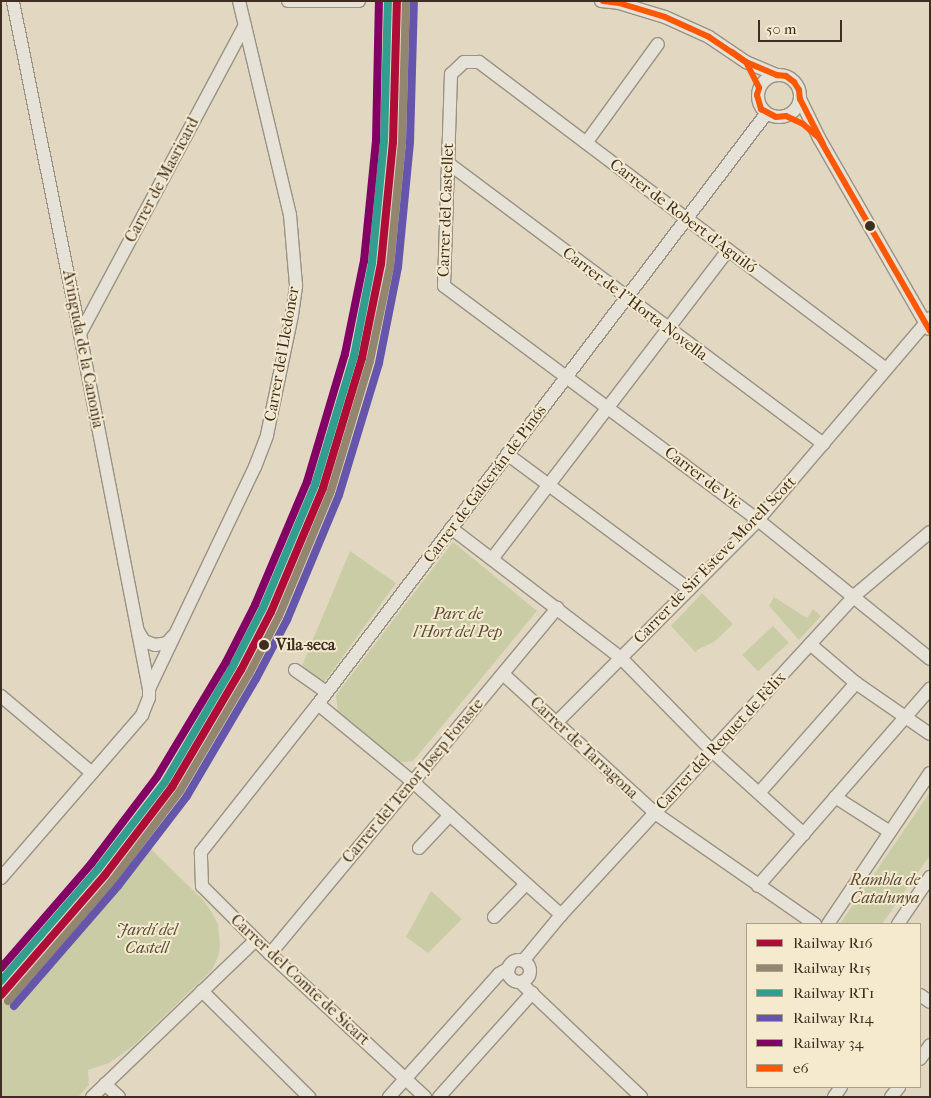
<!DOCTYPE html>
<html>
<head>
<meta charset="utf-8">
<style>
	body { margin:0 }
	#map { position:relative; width:931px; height:1098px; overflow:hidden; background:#e2d8c1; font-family:"IM FELL French Canon",serif }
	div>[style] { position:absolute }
	.green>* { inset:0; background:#cacca5; transform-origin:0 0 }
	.roads { filter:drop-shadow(1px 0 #999284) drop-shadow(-1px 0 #999284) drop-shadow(0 1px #999284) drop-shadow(0 -1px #999284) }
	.minor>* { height:12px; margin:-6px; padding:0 6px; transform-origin:6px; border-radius:6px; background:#e7e2d7 }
	.minor>.ring { margin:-6px; padding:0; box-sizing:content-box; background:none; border:12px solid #e7e2d7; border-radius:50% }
	.bus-1>* { height:6px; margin:-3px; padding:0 3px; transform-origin:3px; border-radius:3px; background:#ff5800 }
	.rail-1>* { height:8px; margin:-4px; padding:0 4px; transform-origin:4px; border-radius:4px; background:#af0d38 }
	.rail-2>* { height:8px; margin:-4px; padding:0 4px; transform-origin:4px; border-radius:4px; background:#93866e }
	.rail-3>* { height:8px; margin:-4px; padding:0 4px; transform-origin:4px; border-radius:4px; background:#319e90 }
	.rail-4>* { height:8px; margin:-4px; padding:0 4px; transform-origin:4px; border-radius:4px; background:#6556ac }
	.rail-5>* { height:8px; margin:-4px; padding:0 4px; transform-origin:4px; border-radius:4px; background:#830065 }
	.dots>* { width:14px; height:14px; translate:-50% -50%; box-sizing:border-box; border:2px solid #f5eace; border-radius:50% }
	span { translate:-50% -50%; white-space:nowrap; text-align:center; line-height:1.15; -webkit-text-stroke:4px #f5eace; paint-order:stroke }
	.street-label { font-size:16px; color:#3e2e22 }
	.park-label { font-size:16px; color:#564c38; font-style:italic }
	.stop-label { font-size:16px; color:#3e2e22; font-weight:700 }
	.left { translate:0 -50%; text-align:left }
	.frame { position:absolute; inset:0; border:2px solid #3e2e22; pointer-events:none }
	.legend { position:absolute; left:746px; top:923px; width:175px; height:165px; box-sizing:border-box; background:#f5eace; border:1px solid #ac9f89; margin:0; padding:6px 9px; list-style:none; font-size:15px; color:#3e2e22 }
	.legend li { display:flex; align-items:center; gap:10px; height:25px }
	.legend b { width:25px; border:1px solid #ac9f89 }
	.scale { position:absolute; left:758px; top:20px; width:84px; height:22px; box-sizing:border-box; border:2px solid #3e2e22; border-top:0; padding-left:6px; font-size:15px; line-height:18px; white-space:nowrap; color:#3e2e22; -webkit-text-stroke:4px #f5eace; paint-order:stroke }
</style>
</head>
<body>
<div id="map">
	<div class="green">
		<i style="clip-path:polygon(453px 542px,537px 611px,413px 761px,394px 763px,338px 714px,336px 695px)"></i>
		<i style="clip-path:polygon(350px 551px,396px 583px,320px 688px,299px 673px)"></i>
		<i style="clip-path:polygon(702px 593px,733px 624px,714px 642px,697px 650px,696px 653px,671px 626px)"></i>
		<i style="clip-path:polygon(774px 597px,807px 618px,813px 609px,821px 616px,799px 640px,769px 606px)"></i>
		<i style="left:773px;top:626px;width:23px;height:42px;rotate:47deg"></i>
		<i style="clip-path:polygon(930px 792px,930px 855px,882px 924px,840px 924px)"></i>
		<i style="clip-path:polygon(145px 843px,204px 901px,212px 913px,218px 924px,220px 945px,219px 954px,212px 970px,133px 1046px,109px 1063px,88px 1070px,89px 1085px,78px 1097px,1px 1097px,1px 1005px)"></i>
		<i style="clip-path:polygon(431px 891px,462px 919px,428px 953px,406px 937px)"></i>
	</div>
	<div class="roads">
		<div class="minor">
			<i style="left:288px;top:1px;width:71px"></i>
			<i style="left:601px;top:1px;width:18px;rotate:6deg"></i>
			<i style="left:619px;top:3px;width:48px;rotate:16.9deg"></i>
			<i style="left:665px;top:17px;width:48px;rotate:24.4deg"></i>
			<i style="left:709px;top:37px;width:45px;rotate:34deg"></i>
			<i style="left:746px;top:62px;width:34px;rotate:23deg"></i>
			<i class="ring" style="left:758px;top:75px;width:30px;height:30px"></i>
			<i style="left:800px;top:99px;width:43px;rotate:64deg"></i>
			<i style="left:819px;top:138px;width:220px;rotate:60.1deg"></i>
			<i style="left:586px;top:143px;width:122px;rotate:-54deg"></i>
			<i style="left:448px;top:163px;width:469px;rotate:36.8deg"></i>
			<i style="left:80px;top:334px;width:350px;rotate:-61.9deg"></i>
			<i style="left:886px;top:369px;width:510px;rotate:-142.97deg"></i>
			<i style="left:479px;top:62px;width:15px;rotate:180deg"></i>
			<i style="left:464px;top:62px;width:18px;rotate:137deg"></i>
			<i style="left:451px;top:74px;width:212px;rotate:91.9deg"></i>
			<i style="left:444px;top:286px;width:392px;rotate:36.7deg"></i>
			<i style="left:758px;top:520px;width:221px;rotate:38.9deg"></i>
			<i style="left:507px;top:454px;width:227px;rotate:36.6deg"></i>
			<i style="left:451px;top:528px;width:214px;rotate:37.4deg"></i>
			<i style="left:621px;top:658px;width:130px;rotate:45.6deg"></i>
			<i style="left:712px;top:751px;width:124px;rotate:42.1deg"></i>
			<i style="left:492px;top:559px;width:389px;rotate:-52.6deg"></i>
			<i style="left:138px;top:631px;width:12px;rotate:59deg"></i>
			<i style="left:144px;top:641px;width:12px;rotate:20deg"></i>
			<i style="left:155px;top:645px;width:12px;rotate:-9deg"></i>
			<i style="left:167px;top:643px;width:9px;rotate:-49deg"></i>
			<i style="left:810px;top:644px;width:60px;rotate:40.3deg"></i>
			<i style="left:856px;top:683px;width:90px;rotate:34.6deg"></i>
			<i style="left:295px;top:670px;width:38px;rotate:35deg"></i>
			<i style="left:503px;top:674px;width:206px;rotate:42.4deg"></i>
			<i style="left:655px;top:813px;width:195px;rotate:34.8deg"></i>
			<i style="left:149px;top:689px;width:246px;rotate:-64.5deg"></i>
			<i style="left:255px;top:467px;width:34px;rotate:-69deg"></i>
			<i style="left:267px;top:435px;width:123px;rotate:-78.2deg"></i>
			<i style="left:292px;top:315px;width:30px;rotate:-82deg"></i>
			<i style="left:296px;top:285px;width:70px;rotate:-94.9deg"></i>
			<i style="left:290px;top:215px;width:220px;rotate:-103.4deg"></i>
			<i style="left:1px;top:696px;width:119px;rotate:40.2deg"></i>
			<i style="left:318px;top:704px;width:123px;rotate:39.4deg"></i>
			<i style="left:413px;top:782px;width:199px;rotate:41.9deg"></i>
			<i style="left:556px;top:723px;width:286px;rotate:-45.1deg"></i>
			<i style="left:758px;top:520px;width:265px;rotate:-49.6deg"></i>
			<i style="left:759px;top:793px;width:147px;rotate:-48.6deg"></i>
			<i style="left:835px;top:797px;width:65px;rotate:32.5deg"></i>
			<i style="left:419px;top:848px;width:45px;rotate:-46.8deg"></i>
			<i style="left:1px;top:878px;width:216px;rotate:-49.1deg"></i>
			<i style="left:142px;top:715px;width:18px;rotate:-68deg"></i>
			<i style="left:149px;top:698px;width:9px;rotate:-90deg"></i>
			<i style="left:149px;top:689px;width:362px;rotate:-101deg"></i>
			<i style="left:80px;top:334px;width:340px;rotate:-101.4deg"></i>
			<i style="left:758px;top:886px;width:262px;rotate:-48.9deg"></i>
			<i style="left:494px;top:917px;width:46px;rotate:-45.9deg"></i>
			<i style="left:828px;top:924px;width:182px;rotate:-56deg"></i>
			<i style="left:898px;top:924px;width:57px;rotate:-55.8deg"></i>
			<i style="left:270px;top:954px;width:450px;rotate:-50.3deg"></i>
			<i class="ring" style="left:508px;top:960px;width:10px;height:10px"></i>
			<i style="left:523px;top:961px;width:60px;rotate:-50.4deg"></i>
			<i style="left:561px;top:915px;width:433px;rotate:-47.4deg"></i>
			<i style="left:854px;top:596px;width:99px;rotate:-40.1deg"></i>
			<i style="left:520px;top:982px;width:167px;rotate:43.5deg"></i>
			<i style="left:202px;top:991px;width:151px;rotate:44.7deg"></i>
			<i style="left:920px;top:995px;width:12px;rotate:35deg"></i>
			<i style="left:920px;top:1059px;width:17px;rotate:-54deg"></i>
			<i style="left:105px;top:1084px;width:19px;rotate:43deg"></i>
			<i style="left:92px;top:1097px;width:227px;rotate:-43.8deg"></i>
			<i style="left:389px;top:1097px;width:165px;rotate:-48.2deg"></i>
			<i style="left:499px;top:974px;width:12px;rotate:-31deg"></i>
			<i style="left:425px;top:1097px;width:211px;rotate:-137.3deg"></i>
			<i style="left:270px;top:954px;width:96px;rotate:-135deg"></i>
			<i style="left:202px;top:886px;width:34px;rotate:-92deg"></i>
			<i style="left:201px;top:852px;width:189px;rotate:-51.7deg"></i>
			<i style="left:318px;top:704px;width:741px;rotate:-52.79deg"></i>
			<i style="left:439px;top:1097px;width:140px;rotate:-48.2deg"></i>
			<i style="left:834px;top:1097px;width:12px;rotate:-55deg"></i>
			<i style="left:891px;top:1097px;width:13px;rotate:-51deg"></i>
		</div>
	</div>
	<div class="bus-1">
		<i style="left:603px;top:1px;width:16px;rotate:7deg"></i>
		<i style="left:619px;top:3px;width:48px;rotate:16.9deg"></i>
		<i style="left:665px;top:17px;width:48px;rotate:24.4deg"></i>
		<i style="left:709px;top:37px;width:45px;rotate:34deg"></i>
		<i style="left:746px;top:62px;width:29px;rotate:63deg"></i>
		<i style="left:759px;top:88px;width:7px;rotate:106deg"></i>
		<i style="left:757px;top:95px;width:15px;rotate:74deg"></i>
		<i style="left:761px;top:109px;width:17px;rotate:28deg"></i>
		<i style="left:776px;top:117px;width:10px;rotate:-6deg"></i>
		<i style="left:786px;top:116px;width:19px;rotate:25deg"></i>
		<i style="left:803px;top:124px;width:21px;rotate:41deg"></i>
		<i style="left:819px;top:138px;width:223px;rotate:60.1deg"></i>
		<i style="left:732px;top:52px;width:17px;rotate:36deg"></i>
		<i style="left:746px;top:62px;width:34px;rotate:23deg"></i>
		<i style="left:777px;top:75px;width:9px;rotate:6deg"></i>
		<i style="left:786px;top:76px;width:10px;rotate:37deg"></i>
		<i style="left:794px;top:82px;width:9px;rotate:58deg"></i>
		<i style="left:799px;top:90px;width:9px;rotate:84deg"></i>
		<i style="left:800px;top:99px;width:51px;rotate:62.9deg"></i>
	</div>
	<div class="rail-1">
		<i style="left:1px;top:995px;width:159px;rotate:-49.1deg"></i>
		<i style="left:105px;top:875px;width:111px;rotate:-52.7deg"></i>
		<i style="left:172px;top:787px;width:136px;rotate:-59.5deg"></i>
		<i style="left:241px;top:670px;width:65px;rotate:-62.7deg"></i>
		<i style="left:271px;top:612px;width:134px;rotate:-67.2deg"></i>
		<i style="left:323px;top:488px;width:136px;rotate:-73.3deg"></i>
		<i style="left:362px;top:358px;width:96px;rotate:-78.6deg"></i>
		<i style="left:381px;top:264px;width:123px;rotate:-84.4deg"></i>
		<i style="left:393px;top:142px;width:141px;rotate:-88.4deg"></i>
	</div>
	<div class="rail-2">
		<i style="left:8px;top:1001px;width:159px;rotate:-49.1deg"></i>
		<i style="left:112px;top:881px;width:113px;rotate:-52.9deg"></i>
		<i style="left:180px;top:791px;width:136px;rotate:-59.5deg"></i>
		<i style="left:249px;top:674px;width:65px;rotate:-62.7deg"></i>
		<i style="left:279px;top:616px;width:135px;rotate:-67.4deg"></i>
		<i style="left:331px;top:491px;width:136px;rotate:-73.3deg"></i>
		<i style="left:370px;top:361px;width:97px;rotate:-78.1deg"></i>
		<i style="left:390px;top:266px;width:125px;rotate:-84.5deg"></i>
		<i style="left:402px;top:142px;width:141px;rotate:-88.4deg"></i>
	</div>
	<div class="rail-3">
		<i style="left:1px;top:981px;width:148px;rotate:-49.1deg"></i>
		<i style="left:98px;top:869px;width:110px;rotate:-52.4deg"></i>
		<i style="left:165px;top:782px;width:134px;rotate:-59.6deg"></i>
		<i style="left:233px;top:666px;width:65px;rotate:-62.7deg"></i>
		<i style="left:263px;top:608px;width:134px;rotate:-67.1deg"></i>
		<i style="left:315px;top:485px;width:135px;rotate:-73.2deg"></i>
		<i style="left:354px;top:356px;width:95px;rotate:-79deg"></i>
		<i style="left:372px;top:263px;width:123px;rotate:-84.4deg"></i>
		<i style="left:384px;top:141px;width:140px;rotate:-88.4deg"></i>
	</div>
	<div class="rail-4">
		<i style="left:14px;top:1006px;width:159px;rotate:-49.1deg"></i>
		<i style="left:118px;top:886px;width:113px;rotate:-52.5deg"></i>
		<i style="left:187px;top:796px;width:136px;rotate:-59.5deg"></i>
		<i style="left:256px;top:679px;width:67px;rotate:-62.3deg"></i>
		<i style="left:287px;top:620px;width:135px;rotate:-67.4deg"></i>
		<i style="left:339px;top:495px;width:138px;rotate:-73.1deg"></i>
		<i style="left:379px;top:363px;width:98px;rotate:-78.8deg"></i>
		<i style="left:398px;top:267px;width:126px;rotate:-84.5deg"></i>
		<i style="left:410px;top:142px;width:141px;rotate:-88.4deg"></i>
	</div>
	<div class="rail-5">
		<i style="left:1px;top:968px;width:138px;rotate:-49.1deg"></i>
		<i style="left:91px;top:864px;width:109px;rotate:-52.8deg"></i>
		<i style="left:157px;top:777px;width:134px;rotate:-59deg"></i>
		<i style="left:226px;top:662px;width:64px;rotate:-63deg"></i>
		<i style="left:255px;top:605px;width:134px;rotate:-67.1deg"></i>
		<i style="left:307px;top:482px;width:134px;rotate:-73.5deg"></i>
		<i style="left:345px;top:354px;width:95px;rotate:-78.5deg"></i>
		<i style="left:364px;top:261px;width:121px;rotate:-84.3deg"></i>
		<i style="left:376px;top:141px;width:140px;rotate:-88.8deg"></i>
	</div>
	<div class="dots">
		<i style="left:870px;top:226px;background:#3e2e22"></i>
		<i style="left:264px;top:645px;background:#3e2e22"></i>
	</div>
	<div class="street-label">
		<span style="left:162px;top:180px;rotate:-62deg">Carrer de Masricard</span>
		<span style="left:446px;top:210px;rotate:-88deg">Carrer del Castellet</span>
		<span style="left:683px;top:216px;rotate:37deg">Carrer de Robert d'Aguiló</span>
		<span style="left:635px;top:304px;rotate:37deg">Carrer de l''Horta Novella</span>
		<span style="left:83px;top:349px;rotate:79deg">Avinguda de la Canonja</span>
		<span style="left:282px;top:354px;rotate:-80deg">Carrer del Lledoner</span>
		<span style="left:703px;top:478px;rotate:37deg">Carrer de Vic</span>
		<span style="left:485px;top:484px;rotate:-53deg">Carrer de Galcerán de Pinós</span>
		<span style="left:715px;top:560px;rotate:-46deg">Carrer de Sir Esteve Morell Scott</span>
		<span style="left:721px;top:741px;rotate:-47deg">Carrer del Requet de Fèlix</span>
		<span style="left:584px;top:748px;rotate:43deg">Carrer de Tarragona</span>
		<span style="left:413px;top:781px;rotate:-50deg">Carrer del Tenor Josep Foraste</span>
		<span style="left:300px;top:980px;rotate:43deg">Carrer del Comte de Sicart</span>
	</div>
	<div class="park-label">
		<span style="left:458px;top:623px">Parc de<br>l'Hort del Pep</span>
		<span style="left:885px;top:889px">Rambla de<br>Catalunya</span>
		<span style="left:147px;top:939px">Jardí del<br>Castell</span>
	</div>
	<div class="stop-label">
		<span class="left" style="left:276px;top:645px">Vila-seca</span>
	</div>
	<div class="frame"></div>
	<ul class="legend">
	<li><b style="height:6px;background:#af0d38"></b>Railway R16</li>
	<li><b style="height:6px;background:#93866e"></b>Railway R15</li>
	<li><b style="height:6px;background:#319e90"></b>Railway RT1</li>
	<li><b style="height:6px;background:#6556ac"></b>Railway R14</li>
	<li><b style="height:6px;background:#830065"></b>Railway 34</li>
	<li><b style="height:6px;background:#ff5800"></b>e6</li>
	</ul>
	<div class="scale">50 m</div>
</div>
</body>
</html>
